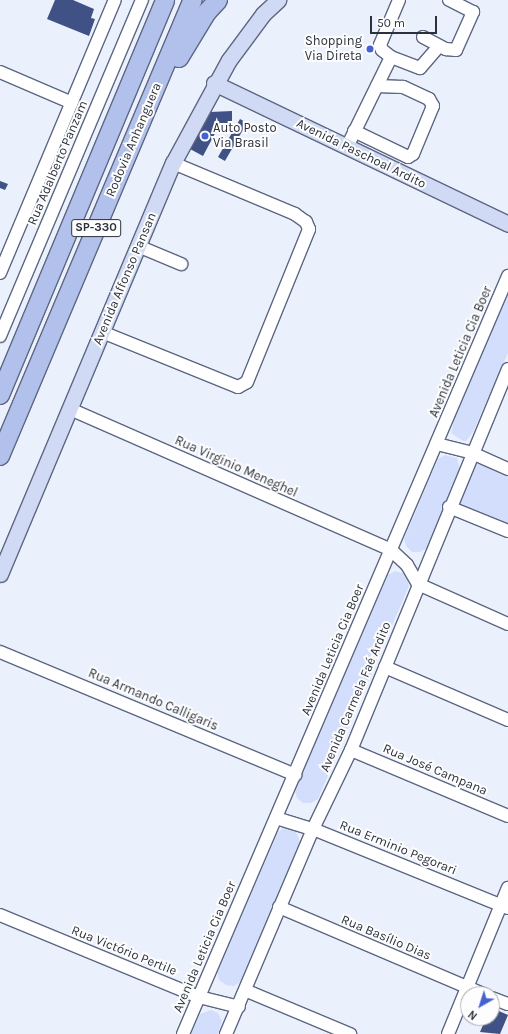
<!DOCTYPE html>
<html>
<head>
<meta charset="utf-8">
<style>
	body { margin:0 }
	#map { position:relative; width:508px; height:1034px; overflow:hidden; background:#ebf0fd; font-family:Karla,sans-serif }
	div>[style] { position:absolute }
	.green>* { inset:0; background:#d3defc }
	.building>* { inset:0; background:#405185; transform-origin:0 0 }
	.roads { filter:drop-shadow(1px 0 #5d6782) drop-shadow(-1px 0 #5d6782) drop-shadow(0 1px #5d6782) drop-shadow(0 -1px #5d6782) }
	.minor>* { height:12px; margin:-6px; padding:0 6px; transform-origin:6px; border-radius:6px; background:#fff }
	.major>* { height:15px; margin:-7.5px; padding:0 7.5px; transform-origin:7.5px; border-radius:7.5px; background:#d0daf4 }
	.highway>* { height:18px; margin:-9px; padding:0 9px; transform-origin:9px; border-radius:9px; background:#b1c1ec }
	.dots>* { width:11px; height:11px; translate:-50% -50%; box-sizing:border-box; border:2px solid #fdfdfd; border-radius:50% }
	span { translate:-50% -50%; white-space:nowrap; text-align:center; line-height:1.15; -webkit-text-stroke:4px #fdfdfd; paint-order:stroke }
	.shield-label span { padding:1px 3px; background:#fdfdfd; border:1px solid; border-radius:3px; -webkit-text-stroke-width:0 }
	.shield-label { font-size:12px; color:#2c313d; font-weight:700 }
	.poi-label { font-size:13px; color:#2c313d }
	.right { translate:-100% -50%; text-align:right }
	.left { translate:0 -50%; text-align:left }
	.street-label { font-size:13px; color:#2c313d }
	.north { position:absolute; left:460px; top:986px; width:40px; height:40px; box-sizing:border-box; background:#fdfdfd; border:1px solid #a9abb0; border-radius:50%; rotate:219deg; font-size:11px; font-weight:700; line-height:16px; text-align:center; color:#2c313d }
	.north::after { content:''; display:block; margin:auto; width:14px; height:18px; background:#4461d4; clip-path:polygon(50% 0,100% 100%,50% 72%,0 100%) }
	.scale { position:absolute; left:370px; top:16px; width:67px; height:18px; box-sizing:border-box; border:2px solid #2c313d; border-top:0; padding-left:5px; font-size:12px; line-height:14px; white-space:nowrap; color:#2c313d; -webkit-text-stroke:3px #fdfdfd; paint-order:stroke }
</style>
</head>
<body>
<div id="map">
	<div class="green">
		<i style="clip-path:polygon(508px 294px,508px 353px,473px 432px,466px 441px,463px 441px,451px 433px,454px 420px)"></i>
		<i style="clip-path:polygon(445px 455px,457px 458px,460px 470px,427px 548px,420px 552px,412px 552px,406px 546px,404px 539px,438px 459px)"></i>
		<i style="clip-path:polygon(480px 463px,508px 476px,508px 528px,457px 504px,475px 465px)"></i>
		<i style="clip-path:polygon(395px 571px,406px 574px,409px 586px,318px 799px,311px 803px,303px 803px,297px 798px,295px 790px,388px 575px)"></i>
		<i style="clip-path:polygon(285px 827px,296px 831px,300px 842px,240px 982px,234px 986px,226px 985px,219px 980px,217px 973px,278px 832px)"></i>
		<i style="clip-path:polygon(211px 1010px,218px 1013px,222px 1021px,218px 1034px,191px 1034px,200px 1014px)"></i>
	</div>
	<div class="building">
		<i style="clip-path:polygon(55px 0,73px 0,94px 9px,91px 18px,95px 19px,89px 36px,47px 19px)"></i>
		<i style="clip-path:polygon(232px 111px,232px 123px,220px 124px,203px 156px,190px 149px,210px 112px)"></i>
		<i style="left:240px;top:119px;width:8px;height:44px;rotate:30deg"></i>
		<i style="clip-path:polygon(0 181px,8px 184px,5px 190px,0 188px)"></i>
		<i style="clip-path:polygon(492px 1008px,508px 1015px,500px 1034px,480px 1032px,486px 1018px,492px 1018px)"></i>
	</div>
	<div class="roads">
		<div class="minor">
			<i style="left:399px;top:0;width:49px;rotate:112.9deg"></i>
			<i style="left:380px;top:45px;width:5px;rotate:68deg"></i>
			<i style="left:382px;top:50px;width:11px;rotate:38deg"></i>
			<i style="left:391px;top:57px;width:31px;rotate:21deg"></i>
			<i style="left:420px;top:68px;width:29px;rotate:-49deg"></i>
			<i style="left:423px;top:37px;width:26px;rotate:28deg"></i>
			<i style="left:446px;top:49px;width:10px;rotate:6deg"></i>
			<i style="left:456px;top:50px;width:42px;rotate:-65.9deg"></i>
			<i style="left:473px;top:12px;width:27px;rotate:-153deg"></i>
			<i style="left:0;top:72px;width:78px;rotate:23.3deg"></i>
			<i style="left:354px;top:131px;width:60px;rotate:25.7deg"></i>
			<i style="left:408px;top:157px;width:6px;rotate:-31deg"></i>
			<i style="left:413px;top:154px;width:52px;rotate:-67.4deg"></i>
			<i style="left:433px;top:106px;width:8px;rotate:-120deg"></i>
			<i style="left:429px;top:99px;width:29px;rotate:-155deg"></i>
			<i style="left:403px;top:87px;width:26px;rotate:-178deg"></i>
			<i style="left:347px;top:147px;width:100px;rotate:-63.9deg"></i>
			<i style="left:138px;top:246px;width:47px;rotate:22.7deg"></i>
			<i style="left:0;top:273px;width:296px;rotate:-67.2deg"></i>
			<i style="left:102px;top:332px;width:147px;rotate:22deg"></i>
			<i style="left:238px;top:387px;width:10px;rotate:-29deg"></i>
			<i style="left:247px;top:382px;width:165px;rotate:-67.9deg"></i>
			<i style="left:309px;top:229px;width:8px;rotate:-113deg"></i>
			<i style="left:306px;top:222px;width:14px;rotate:-144deg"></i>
			<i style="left:295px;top:214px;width:132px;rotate:-157.3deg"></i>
			<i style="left:0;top:336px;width:365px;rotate:-67.1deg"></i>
			<i style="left:70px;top:409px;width:351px;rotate:23.7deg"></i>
			<i style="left:391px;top:550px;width:22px;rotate:43deg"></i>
			<i style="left:407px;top:565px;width:22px;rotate:60deg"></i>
			<i style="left:418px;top:584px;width:98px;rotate:24deg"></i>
			<i style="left:437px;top:444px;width:36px;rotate:14deg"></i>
			<i style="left:472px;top:453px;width:39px;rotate:24deg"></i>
			<i style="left:449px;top:507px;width:64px;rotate:22.1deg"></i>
			<i style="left:0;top:652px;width:320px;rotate:22.6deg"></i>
			<i style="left:385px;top:667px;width:134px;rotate:23.3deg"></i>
			<i style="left:351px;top:750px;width:170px;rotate:22.8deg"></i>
			<i style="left:276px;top:818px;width:39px;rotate:17deg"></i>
			<i style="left:313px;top:829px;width:210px;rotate:22.1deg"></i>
			<i style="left:279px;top:907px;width:222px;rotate:23.1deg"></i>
			<i style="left:0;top:915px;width:215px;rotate:22.4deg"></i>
			<i style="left:199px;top:997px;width:41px;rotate:14deg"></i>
			<i style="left:247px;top:991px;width:112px;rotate:22.7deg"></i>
			<i style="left:492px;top:998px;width:17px;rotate:21deg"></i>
			<i style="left:183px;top:1034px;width:825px;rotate:-66.79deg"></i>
			<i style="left:226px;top:1034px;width:223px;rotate:-67deg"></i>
			<i style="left:313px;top:829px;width:88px;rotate:-64.3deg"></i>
			<i style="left:351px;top:750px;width:412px;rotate:-67.6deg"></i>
			<i style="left:448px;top:1034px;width:158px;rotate:-67.7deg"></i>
		</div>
		<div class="major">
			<i style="left:214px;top:83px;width:326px;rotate:25.6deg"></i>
			<i style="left:0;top:574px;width:446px;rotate:-67.2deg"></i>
			<i style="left:173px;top:163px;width:117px;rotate:-61.5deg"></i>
			<i style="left:229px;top:60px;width:57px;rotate:-53.5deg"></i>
			<i style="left:263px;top:14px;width:21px;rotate:-43deg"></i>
		</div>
		<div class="highway">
			<i style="left:179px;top:58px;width:54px;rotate:-58.7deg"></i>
			<i style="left:207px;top:12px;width:16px;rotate:-47deg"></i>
			<i style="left:0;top:395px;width:428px;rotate:-67.3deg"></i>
			<i style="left:0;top:456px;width:495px;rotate:-67.1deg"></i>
		</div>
	</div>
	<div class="dots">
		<i style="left:370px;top:49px;background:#4461d4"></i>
		<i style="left:205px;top:136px;background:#4461d4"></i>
	</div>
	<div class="shield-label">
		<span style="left:96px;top:228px">SP-330</span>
	</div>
	<div class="poi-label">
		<span class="right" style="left:362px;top:49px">Shopping<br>Via Direta</span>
		<span class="left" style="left:213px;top:136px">Auto Posto<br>Via Brasil</span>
	</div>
	<div class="street-label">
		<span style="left:134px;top:140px;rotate:-67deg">Rodovia Anhanguera</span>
		<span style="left:361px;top:154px;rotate:26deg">Avenida Paschoal Ardito</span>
		<span style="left:58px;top:163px;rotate:-67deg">Rua Adalberto Panzam</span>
		<span style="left:125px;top:279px;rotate:-67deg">Avenida Affonso Pansan</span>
		<span style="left:461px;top:352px;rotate:-67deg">Avenida Leticia Cia Boer</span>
		<span style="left:236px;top:467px;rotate:24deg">Rua Virginio Meneghel</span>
		<span style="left:333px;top:650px;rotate:-67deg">Avenida Leticia Cia Boer</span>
		<span style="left:356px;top:697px;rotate:-67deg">Avenida Carmela Faé Ardito</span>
		<span style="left:153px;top:700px;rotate:23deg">Rua Armando Calligaris</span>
		<span style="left:435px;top:770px;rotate:23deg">Rua José Campana</span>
		<span style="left:398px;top:848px;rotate:22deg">Rua Erminio Pegorari</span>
		<span style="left:386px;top:938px;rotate:23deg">Rua Basílio Dias</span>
		<span style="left:205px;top:947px;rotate:-67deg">Avenida Leticia Cia Boer</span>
		<span style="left:124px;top:951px;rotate:22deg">Rua Victório Pertile</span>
	</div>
	<div class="north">N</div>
	<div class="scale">50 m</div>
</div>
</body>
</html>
